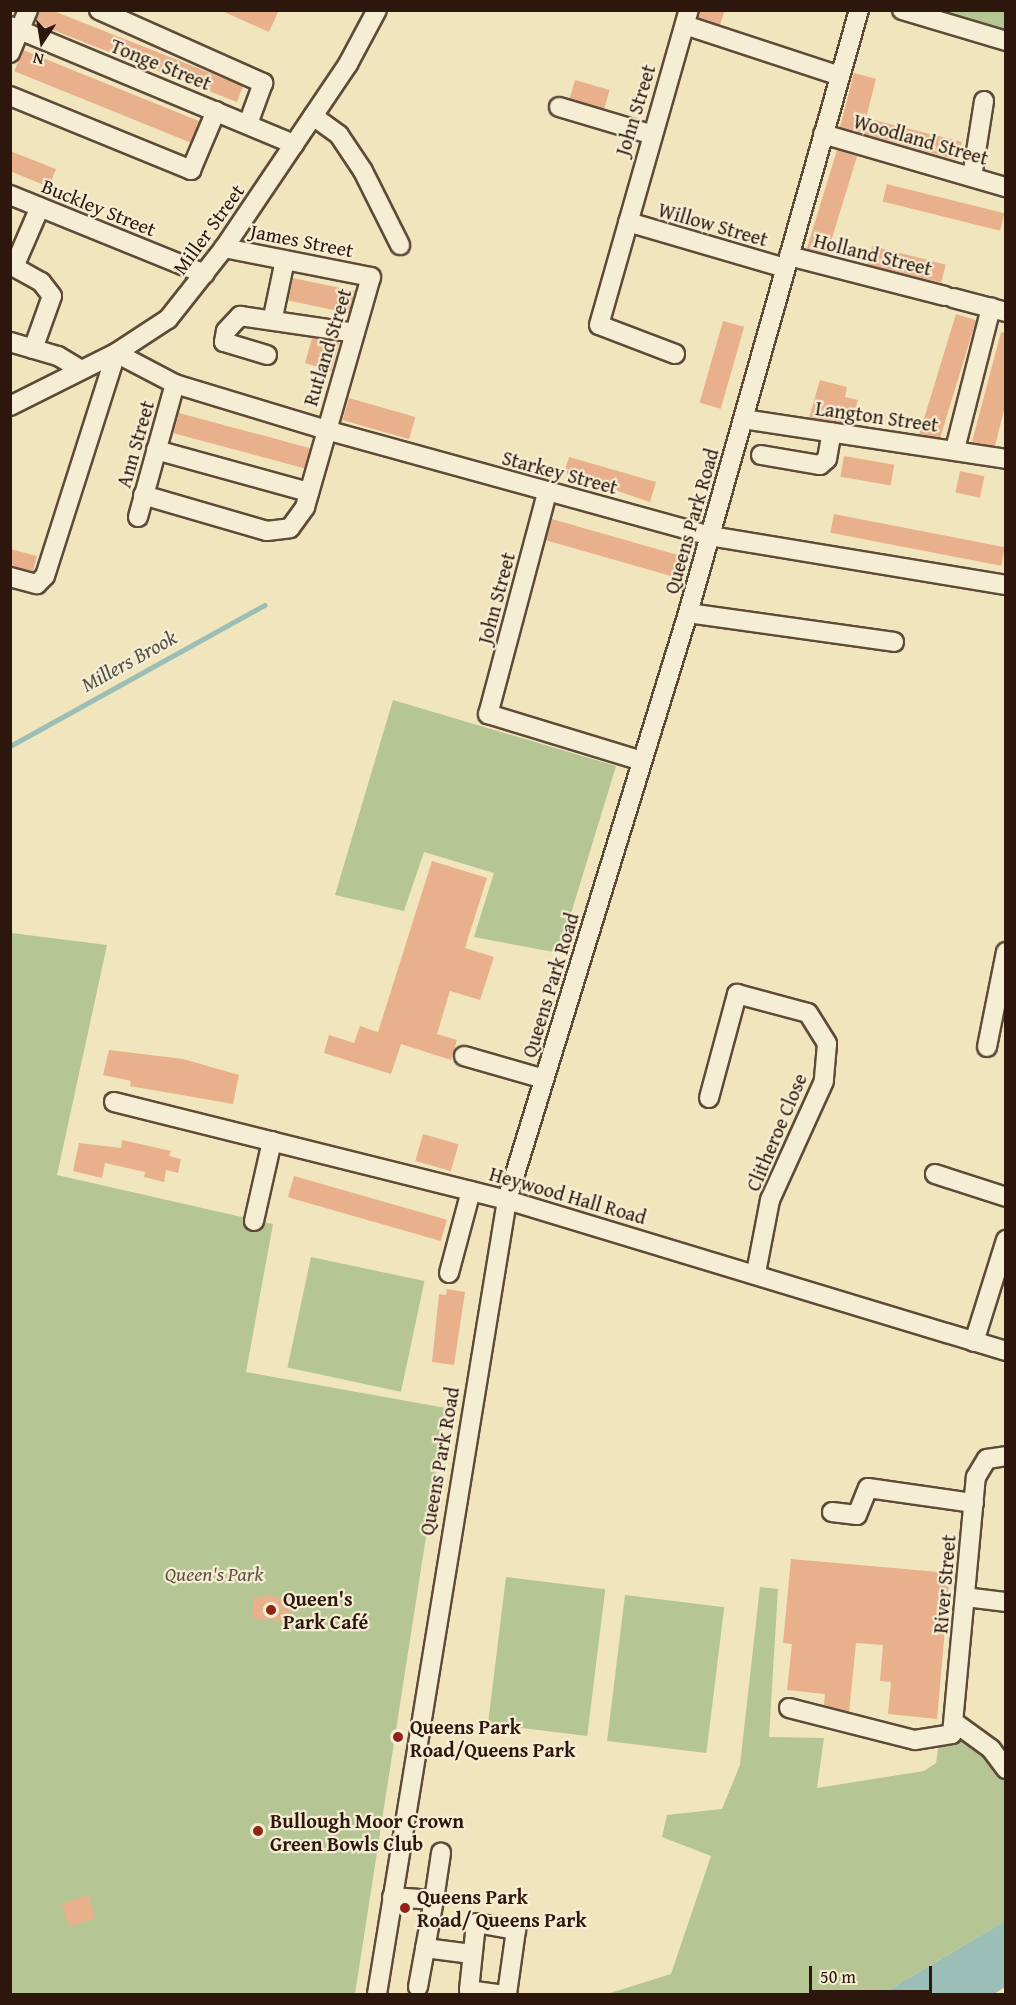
<!DOCTYPE html>
<html>
<head>
<meta charset="utf-8">
<style>
	body { margin:0 }
	#map { position:relative; width:1016px; height:2005px; overflow:hidden; background:#f0e5bd; font-family:"Gentium Book Plus",serif }
	div>[style] { position:absolute }
	.green>* { inset:0; background:#b6c594; transform-origin:0 0 }
	.water>* { inset:0; background:#9bbeb6 }
	.stream>* { height:5px; margin:-2.5px; padding:0 2.5px; transform-origin:2.5px; border-radius:2.5px; background:#9bbeb6 }
	.building>* { inset:0; background:#e9b08c; transform-origin:0 0 }
	.roads { filter:drop-shadow(2px 0 #5e4a38) drop-shadow(-2px 0 #5e4a38) drop-shadow(0 2px #5e4a38) drop-shadow(0 -2px #5e4a38) }
	.minor>* { height:18px; margin:-9px; padding:0 9px; transform-origin:9px; border-radius:9px; background:#f5eed4 }
	.dots>* { width:16px; height:16px; translate:-50% -50%; box-sizing:border-box; border:3px solid #f5eed4; border-radius:50% }
	span { translate:-50% -50%; white-space:nowrap; text-align:center; line-height:1.15; -webkit-text-stroke:4.5px #f5eed4; paint-order:stroke }
	.street-label { font-size:20px; color:#2d160c }
	.park-label { font-size:20px; color:#5d533c; font-style:italic }
	.poi-label { font-size:20px; color:#2d160c; font-weight:700 }
	.left { translate:0 -50%; text-align:left }
	.water-label { font-size:21px; color:#545148; font-style:italic }
	.frame { position:absolute; inset:0; border:12px solid #2d160c; pointer-events:none }
	.north { position:absolute; left:12px; top:12px; width:60px; height:60px; -webkit-text-stroke:4px #f5eed4; paint-order:stroke; rotate:192deg; font-size:16px; font-weight:700; line-height:24px; text-align:center; color:#2d160c }
	.north::after { content:''; display:block; margin:auto; width:21px; height:27px; background:#2d160c; clip-path:polygon(50% 0,100% 100%,50% 72%,0 100%) }
	.scale { position:absolute; left:809px; top:1966px; width:123px; height:27px; box-sizing:border-box; border:3px solid #2d160c; border-top:0; padding-left:8px; font-size:18px; line-height:21px; white-space:nowrap; color:#2d160c; -webkit-text-stroke:4px #f5eed4; paint-order:stroke }
</style>
</head>
<body>
<div id="map">
	<div class="green">
		<i style="clip-path:polygon(934px 11px,1005px 11px,1005px 31px)"></i>
		<i style="clip-path:polygon(393px 700px,616px 766px,559px 953px,474px 937px,494px 873px,424px 852px,404px 911px,335px 895px)"></i>
		<i style="clip-path:polygon(11px 933px,107px 945px,57px 1175px,273px 1224px,246px 1372px,446px 1408px,355px 1994px,11px 1994px)"></i>
		<i style="left:311px;top:1257px;width:116px;height:113px;rotate:12deg"></i>
		<i style="left:506px;top:1577px;width:100px;height:148px;rotate:7deg"></i>
		<i style="clip-path:polygon(760px 1587px,778px 1589px,769px 1737px,824px 1738px,817px 1788px,924px 1771px,936px 1763px,939px 1743px,961px 1734px,998px 1768px,1005px 1781px,1005px 1921px,882px 1994px,607px 1994px,671px 1974px,711px 1856px,662px 1837px,667px 1815px,722px 1809px,740px 1765px)"></i>
		<i style="left:625px;top:1595px;width:100px;height:147px;rotate:7deg"></i>
	</div>
	<div class="water">
		<i style="clip-path:polygon(1005px 1921px,1005px 1987px,994px 1994px,882px 1994px)"></i>
	</div>
	<div class="stream">
		<i style="left:10px;top:746px;width:291px;rotate:-29deg"></i>
	</div>
	<div class="building">
		<i style="clip-path:polygon(39px 10px,51px 10px,243px 86px,237px 102px,35px 23px)"></i>
		<i style="clip-path:polygon(220px 10px,279px 10px,269px 32px)"></i>
		<i style="clip-path:polygon(700px 10px,725px 10px,720px 25px,699px 18px)"></i>
		<i style="left:23px;top:50px;width:191px;height:23px;rotate:22deg"></i>
		<i style="clip-path:polygon(854px 73px,876px 79px,866px 118px,962px 142px,957px 160px,840px 127px)"></i>
		<i style="left:575px;top:80px;width:36px;height:20px;rotate:16deg"></i>
		<i style="left:837px;top:150px;width:21px;height:104px;rotate:17deg"></i>
		<i style="clip-path:polygon(10px 151px,56px 169px,49px 187px,10px 171px)"></i>
		<i style="left:887px;top:184px;width:121px;height:18px;rotate:14deg"></i>
		<i style="left:872px;top:246px;width:76px;height:19px;rotate:14deg"></i>
		<i style="left:293px;top:278px;width:63px;height:23px;rotate:12deg"></i>
		<i style="left:956px;top:314px;width:21px;height:125px;rotate:17deg"></i>
		<i style="left:723px;top:321px;width:22px;height:85px;rotate:16deg"></i>
		<i style="clip-path:polygon(1001px 332px,1005px 333px,1005px 406px,995px 446px,972px 442px)"></i>
		<i style="clip-path:polygon(312px 338px,339px 342px,331px 371px,305px 363px)"></i>
		<i style="clip-path:polygon(820px 380px,847px 387px,845px 397px,858px 400px,851px 424px,809px 418px)"></i>
		<i style="left:349px;top:398px;width:69px;height:23px;rotate:16deg"></i>
		<i style="left:179px;top:413px;width:136px;height:21px;rotate:15deg"></i>
		<i style="left:844px;top:456px;width:51px;height:21px;rotate:10deg"></i>
		<i style="clip-path:polygon(569px 457px,656px 482px,650px 502px,564px 473px)"></i>
		<i style="left:960px;top:471px;width:25px;height:22px;rotate:12deg"></i>
		<i style="left:834px;top:514px;width:174px;height:19px;rotate:11deg"></i>
		<i style="left:552px;top:519px;width:140px;height:22px;rotate:16deg"></i>
		<i style="clip-path:polygon(10px 549px,37px 556px,33px 571px,10px 566px)"></i>
		<i style="clip-path:polygon(432px 861px,487px 878px,465px 948px,494px 957px,480px 1000px,450px 991px,437px 1034px,457px 1040px,451px 1060px,401px 1044px,391px 1074px,324px 1053px,329px 1035px,354px 1043px,360px 1026px,378px 1032px)"></i>
		<i style="clip-path:polygon(109px 1050px,183px 1059px,239px 1075px,233px 1104px,130px 1086px,131px 1081px,103px 1075px)"></i>
		<i style="left:423px;top:1134px;width:37px;height:28px;rotate:16deg"></i>
		<i style="clip-path:polygon(122px 1140px,171px 1151px,169px 1156px,181px 1159px,178px 1173px,166px 1170px,164px 1182px,144px 1177px,145px 1172px,105px 1163px,102px 1178px,73px 1171px,79px 1143px,121px 1148px)"></i>
		<i style="left:294px;top:1176px;width:159px;height:22px;rotate:16deg"></i>
		<i style="clip-path:polygon(447px 1289px,465px 1292px,454px 1365px,432px 1362px,439px 1294px,446px 1295px)"></i>
		<i style="clip-path:polygon(791px 1559px,950px 1573px,937px 1719px,888px 1714px,891px 1682px,880px 1681px,883px 1645px,856px 1643px,849px 1712px,824px 1705px,825px 1694px,787px 1690px,792px 1644px,783px 1643px)"></i>
		<i style="clip-path:polygon(265px 1594px,292px 1601px,289px 1622px,252px 1618px,254px 1597px,264px 1598px)"></i>
		<i style="left:88px;top:1895px;width:24px;height:28px;rotate:71deg"></i>
	</div>
	<div class="roads">
		<div class="minor">
			<i style="left:99px;top:10px;width:180px;rotate:24deg"></i>
			<i style="left:263px;top:83px;width:44px;rotate:110.1deg"></i>
			<i style="left:902px;top:10px;width:109px;rotate:16.6deg"></i>
			<i style="left:685px;top:25px;width:163px;rotate:18.2deg"></i>
			<i style="left:10px;top:26px;width:308px;rotate:22.6deg"></i>
			<i style="left:10px;top:53px;width:47px;rotate:-67.3deg"></i>
			<i style="left:10px;top:96px;width:196px;rotate:22.2deg"></i>
			<i style="left:191px;top:170px;width:64px;rotate:-67deg"></i>
			<i style="left:559px;top:107px;width:95px;rotate:16.5deg"></i>
			<i style="left:313px;top:116px;width:32px;rotate:36deg"></i>
			<i style="left:339px;top:135px;width:43px;rotate:56.3deg"></i>
			<i style="left:363px;top:171px;width:83px;rotate:63.4deg"></i>
			<i style="left:823px;top:134px;width:191px;rotate:16.2deg"></i>
			<i style="left:972px;top:177px;width:77px;rotate:-81deg"></i>
			<i style="left:10px;top:195px;width:210px;rotate:22.1deg"></i>
			<i style="left:628px;top:222px;width:164px;rotate:16.3deg"></i>
			<i style="left:789px;top:256px;width:161px;rotate:14.4deg"></i>
			<i style="left:953px;top:298px;width:55px;rotate:14.8deg"></i>
			<i style="left:273px;top:317px;width:58px;rotate:-78.1deg"></i>
			<i style="left:10px;top:342px;width:50px;rotate:16.3deg"></i>
			<i style="left:58px;top:356px;width:27px;rotate:31deg"></i>
			<i style="left:33px;top:349px;width:56px;rotate:-70.3deg"></i>
			<i style="left:52px;top:296px;width:18px;rotate:-128deg"></i>
			<i style="left:41px;top:282px;width:31px;rotate:-151deg"></i>
			<i style="left:14px;top:267px;width:65px;rotate:-66.6deg"></i>
			<i style="left:116px;top:353px;width:67px;rotate:27.7deg"></i>
			<i style="left:175px;top:384px;width:158px;rotate:16.9deg"></i>
			<i style="left:326px;top:430px;width:398px;rotate:15.4deg"></i>
			<i style="left:710px;top:536px;width:300px;rotate:9.4deg"></i>
			<i style="left:675px;top:354px;width:81px;rotate:-159.1deg"></i>
			<i style="left:599px;top:325px;width:328px;rotate:-74.1deg"></i>
			<i style="left:267px;top:355px;width:45px;rotate:-163.2deg"></i>
			<i style="left:224px;top:342px;width:11px;rotate:-80deg"></i>
			<i style="left:226px;top:331px;width:21px;rotate:-47deg"></i>
			<i style="left:240px;top:316px;width:116px;rotate:8.4deg"></i>
			<i style="left:10px;top:406px;width:119px;rotate:-26.6deg"></i>
			<i style="left:116px;top:353px;width:62px;rotate:-33.2deg"></i>
			<i style="left:168px;top:319px;width:90px;rotate:-51.7deg"></i>
			<i style="left:224px;top:248px;width:222px;rotate:-56deg"></i>
			<i style="left:348px;top:64px;width:61px;rotate:-61.8deg"></i>
			<i style="left:743px;top:419px;width:266px;rotate:8.6deg"></i>
			<i style="left:955px;top:449px;width:146px;rotate:-75.7deg"></i>
			<i style="left:156px;top:450px;width:159px;rotate:15.4deg"></i>
			<i style="left:761px;top:455px;width:60px;rotate:9.6deg"></i>
			<i style="left:820px;top:465px;width:9px;rotate:-41deg"></i>
			<i style="left:827px;top:459px;width:27px;rotate:-80deg"></i>
			<i style="left:547px;top:493px;width:229px;rotate:104.9deg"></i>
			<i style="left:488px;top:714px;width:161px;rotate:17deg"></i>
			<i style="left:143px;top:495px;width:129px;rotate:16.2deg"></i>
			<i style="left:267px;top:531px;width:23px;rotate:-7deg"></i>
			<i style="left:290px;top:528px;width:26px;rotate:-54deg"></i>
			<i style="left:305px;top:507px;width:239px;rotate:-74deg"></i>
			<i style="left:371px;top:277px;width:150px;rotate:-168.8deg"></i>
			<i style="left:138px;top:517px;width:138px;rotate:-74.5deg"></i>
			<i style="left:10px;top:577px;width:28px;rotate:15deg"></i>
			<i style="left:37px;top:584px;width:11px;rotate:-45deg"></i>
			<i style="left:45px;top:576px;width:234px;rotate:-72.3deg"></i>
			<i style="left:688px;top:613px;width:208px;rotate:8deg"></i>
			<i style="left:987px;top:1047px;width:97px;rotate:-78.7deg"></i>
			<i style="left:464px;top:1056px;width:83px;rotate:16deg"></i>
			<i style="left:709px;top:1098px;width:108px;rotate:-74.9deg"></i>
			<i style="left:737px;top:994px;width:73px;rotate:15deg"></i>
			<i style="left:808px;top:1013px;width:36px;rotate:58deg"></i>
			<i style="left:827px;top:1044px;width:37px;rotate:95deg"></i>
			<i style="left:824px;top:1081px;width:131px;rotate:114.4deg"></i>
			<i style="left:770px;top:1200px;width:74px;rotate:100.9deg"></i>
			<i style="left:114px;top:1102px;width:405px;rotate:14deg"></i>
			<i style="left:507px;top:1200px;width:521px;rotate:16.84deg"></i>
			<i style="left:935px;top:1174px;width:75px;rotate:17.9deg"></i>
			<i style="left:254px;top:1221px;width:82px;rotate:-77.3deg"></i>
			<i style="left:449px;top:1273px;width:85px;rotate:-75deg"></i>
			<i style="left:974px;top:1342px;width:107px;rotate:-72.6deg"></i>
			<i style="left:832px;top:1512px;width:25px;rotate:7deg"></i>
			<i style="left:857px;top:1515px;width:29px;rotate:-68deg"></i>
			<i style="left:868px;top:1488px;width:107px;rotate:8.1deg"></i>
			<i style="left:965px;top:1597px;width:41px;rotate:7deg"></i>
			<i style="left:789px;top:1708px;width:130px;rotate:14.3deg"></i>
			<i style="left:915px;top:1740px;width:37px;rotate:-9deg"></i>
			<i style="left:952px;top:1734px;width:258px;rotate:-84.7deg"></i>
			<i style="left:976px;top:1477px;width:21px;rotate:-59deg"></i>
			<i style="left:987px;top:1459px;width:19px;rotate:-9deg"></i>
			<i style="left:954px;top:1722px;width:46px;rotate:36.1deg"></i>
			<i style="left:991px;top:1749px;width:25px;rotate:53deg"></i>
			<i style="left:392px;top:1897px;width:42px;rotate:4.1deg"></i>
			<i style="left:434px;top:1900px;width:48px;rotate:-81.5deg"></i>
			<i style="left:425px;top:1948px;width:47px;rotate:7.3deg"></i>
			<i style="left:418px;top:1987px;width:88px;rotate:-79.6deg"></i>
			<i style="left:377px;top:1994px;width:805px;rotate:-80.7deg"></i>
			<i style="left:507px;top:1200px;width:614px;rotate:-72.86deg"></i>
			<i style="left:688px;top:613px;width:627px;rotate:-74.17deg"></i>
			<i style="left:497px;top:1994px;width:28px;rotate:-172deg"></i>
			<i style="left:469px;top:1990px;width:67px;rotate:-84deg"></i>
			<i style="left:476px;top:1923px;width:41px;rotate:9.9deg"></i>
			<i style="left:516px;top:1930px;width:65px;rotate:98deg"></i>
		</div>
	</div>
	<div class="dots">
		<i style="left:271px;top:1610px;background:#8f2418"></i>
		<i style="left:398px;top:1737px;background:#8f2418"></i>
		<i style="left:258px;top:1831px;background:#8f2418"></i>
		<i style="left:405px;top:1908px;background:#8f2418"></i>
	</div>
	<div class="street-label">
		<span style="left:161px;top:64px;rotate:22deg">Tonge Street</span>
		<span style="left:635px;top:110px;rotate:-73deg">John Street</span>
		<span style="left:921px;top:139px;rotate:16deg">Woodland Street</span>
		<span style="left:99px;top:207px;rotate:22deg">Buckley Street</span>
		<span style="left:713px;top:224px;rotate:16deg">Willow Street</span>
		<span style="left:208px;top:229px;rotate:-54deg">Miller Street</span>
		<span style="left:302px;top:240px;rotate:11deg">James Street</span>
		<span style="left:873px;top:254px;rotate:14deg">Holland Street</span>
		<span style="left:327px;top:347px;rotate:-73deg">Rutland Street</span>
		<span style="left:877px;top:416px;rotate:8deg">Langton Street</span>
		<span style="left:135px;top:444px;rotate:-74deg">Ann Street</span>
		<span style="left:560px;top:472px;rotate:15deg">Starkey Street</span>
		<span style="left:691px;top:521px;rotate:-74deg">Queens Park Road</span>
		<span style="left:496px;top:598px;rotate:-75deg">John Street</span>
		<span style="left:550px;top:985px;rotate:-73deg">Queens Park Road</span>
		<span style="left:776px;top:1132px;rotate:-67deg">Clitheroe Close</span>
		<span style="left:568px;top:1195px;rotate:16deg">Heywood Hall Road</span>
		<span style="left:439px;top:1461px;rotate:-80deg">Queens Park Road</span>
		<span style="left:944px;top:1584px;rotate:-85deg">River Street</span>
	</div>
	<div class="park-label">
		<span style="left:214px;top:1573px">Queen's Park</span>
	</div>
	<div class="poi-label">
		<span class="left" style="left:283px;top:1610px">Queen's<br>Park Café</span>
		<span class="left" style="left:410px;top:1738px">Queens Park<br>Road/Queens Park</span>
		<span class="left" style="left:270px;top:1832px">Bullough Moor Crown<br>Green Bowls Club</span>
		<span class="left" style="left:417px;top:1908px">Queens Park<br>Road/ Queens Park</span>
	</div>
	<div class="water-label">
		<span style="left:129px;top:661px;rotate:-29deg">Millers Brook</span>
	</div>
	<div class="frame"></div>
	<div class="north">N</div>
	<div class="scale">50 m</div>
</div>
</body>
</html>
